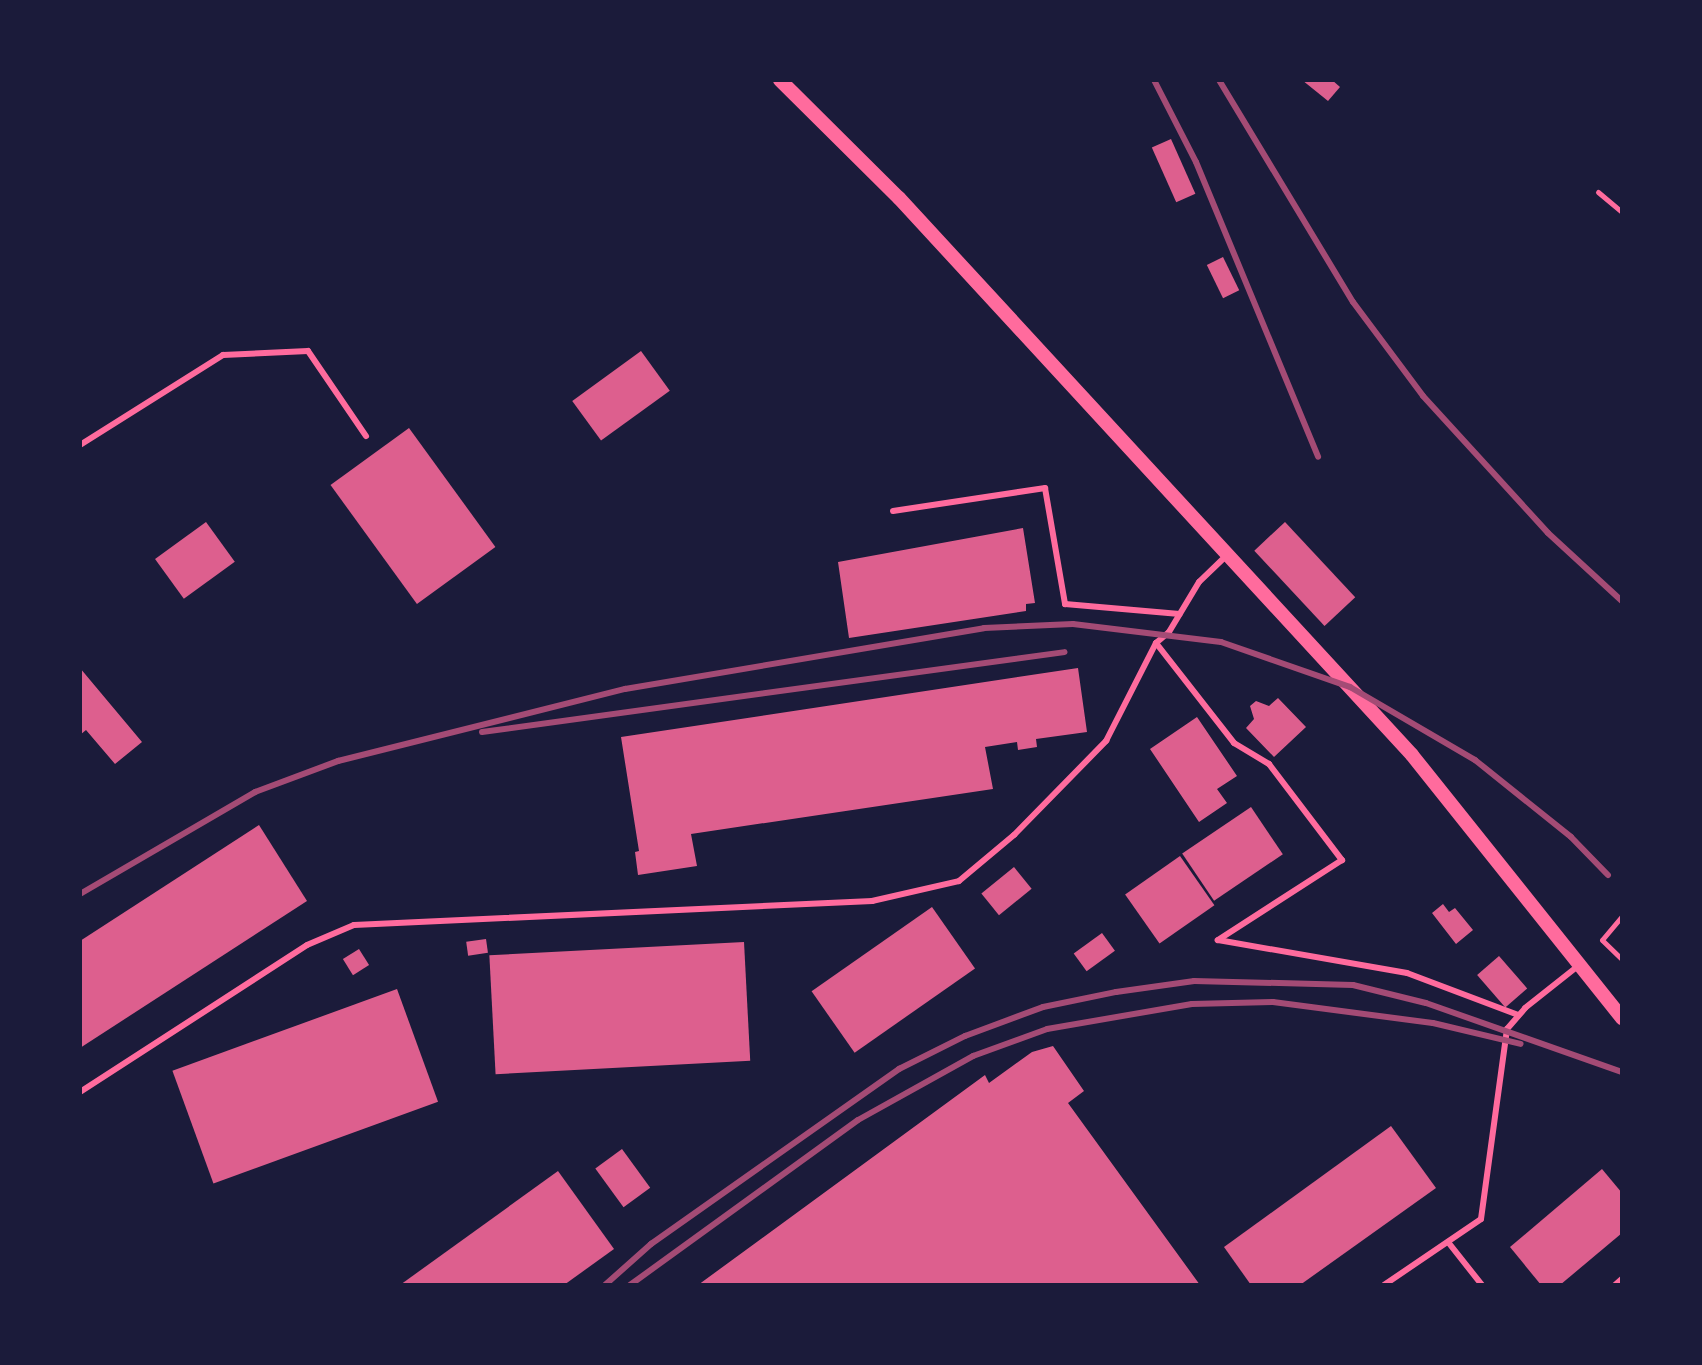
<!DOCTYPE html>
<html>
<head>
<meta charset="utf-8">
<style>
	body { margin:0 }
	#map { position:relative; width:1702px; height:1365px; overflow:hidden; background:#1b1b3a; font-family:Overpass,sans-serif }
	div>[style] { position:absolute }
	.building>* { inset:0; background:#dd5f8e; transform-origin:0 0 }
	.path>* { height:5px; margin:-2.5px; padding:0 2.5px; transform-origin:2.5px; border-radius:2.5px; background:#ff6b9d }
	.service>* { height:6px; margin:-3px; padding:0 3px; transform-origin:3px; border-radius:3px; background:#ff6b9d }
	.tertiary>* { height:14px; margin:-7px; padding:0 7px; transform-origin:7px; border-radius:7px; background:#ff6b9d }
	.rail>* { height:6px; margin:-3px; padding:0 3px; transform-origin:3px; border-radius:3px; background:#a44b75 }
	span { translate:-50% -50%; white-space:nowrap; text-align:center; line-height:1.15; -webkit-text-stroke:6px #1b1b3a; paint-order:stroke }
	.frame { position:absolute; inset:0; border:82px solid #1b1b3a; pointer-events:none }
</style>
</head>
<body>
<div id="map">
	<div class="building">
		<i style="clip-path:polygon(1302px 80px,1332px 80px,1340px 87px,1328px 101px)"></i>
		<i style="left:1171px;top:139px;width:60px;height:21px;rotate:66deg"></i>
		<i style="left:1223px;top:257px;width:37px;height:18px;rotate:64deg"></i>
		<i style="left:641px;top:351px;width:49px;height:85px;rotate:54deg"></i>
		<i style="left:409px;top:428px;width:147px;height:97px;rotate:54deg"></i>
		<i style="left:206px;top:522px;width:49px;height:63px;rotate:54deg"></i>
		<i style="left:1285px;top:522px;width:103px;height:42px;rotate:47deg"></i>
		<i style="clip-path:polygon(1023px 528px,1035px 603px,1026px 604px,1026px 611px,849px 638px,838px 562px)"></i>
		<i style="clip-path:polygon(80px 668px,142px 742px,115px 764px,86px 730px,80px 735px)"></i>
		<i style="clip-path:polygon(1078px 668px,1087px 732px,1036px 739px,1037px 747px,1018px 750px,1017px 742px,985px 747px,993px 789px,691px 834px,697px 866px,638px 875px,635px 852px,639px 851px,621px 737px)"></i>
		<i style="clip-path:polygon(1278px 698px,1306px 727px,1274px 757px,1246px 728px,1254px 719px,1250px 706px,1256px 701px,1269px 706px)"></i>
		<i style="clip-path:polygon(1197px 717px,1237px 776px,1217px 789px,1227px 803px,1199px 822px,1150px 749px)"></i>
		<i style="left:1251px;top:807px;width:57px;height:83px;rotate:56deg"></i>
		<i style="clip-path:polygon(259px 825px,307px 901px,80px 1048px,80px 941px)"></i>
		<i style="left:1180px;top:856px;width:60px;height:67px;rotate:55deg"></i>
		<i style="left:1014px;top:867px;width:28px;height:42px;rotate:51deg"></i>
		<i style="clip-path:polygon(1443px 904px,1449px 912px,1455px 908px,1473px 930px,1456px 944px,1432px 913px)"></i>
		<i style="left:932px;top:907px;width:75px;height:147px;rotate:55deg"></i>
		<i style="left:1102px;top:933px;width:22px;height:35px;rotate:54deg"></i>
		<i style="left:486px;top:939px;width:14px;height:20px;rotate:82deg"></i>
		<i style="left:744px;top:942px;width:119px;height:255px;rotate:87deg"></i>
		<i style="left:359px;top:949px;width:19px;height:19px;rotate:58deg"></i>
		<i style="left:1499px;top:956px;width:43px;height:29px;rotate:49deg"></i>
		<i style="left:397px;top:989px;width:120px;height:239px;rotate:70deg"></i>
		<i style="clip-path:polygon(1053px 1046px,1084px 1091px,1068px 1103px,1200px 1285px,698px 1285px,985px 1075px,989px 1083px,1032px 1052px)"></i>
		<i style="clip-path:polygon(1391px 1126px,1436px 1188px,1300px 1285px,1251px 1285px,1224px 1247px)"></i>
		<i style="left:622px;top:1149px;width:48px;height:33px;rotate:54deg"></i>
		<i style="clip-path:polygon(1602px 1169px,1622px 1193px,1622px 1233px,1560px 1285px,1541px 1285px,1510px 1247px)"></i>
		<i style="clip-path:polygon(558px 1171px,614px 1249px,564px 1285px,400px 1285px)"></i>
	</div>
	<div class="path">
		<i style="left:1598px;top:192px;width:31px;rotate:40deg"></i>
		<i style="left:1622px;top:916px;width:31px;rotate:130deg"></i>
		<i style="left:1602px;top:940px;width:28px;rotate:44deg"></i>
	</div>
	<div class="service">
		<i style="left:80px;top:445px;width:169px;rotate:-32.2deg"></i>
		<i style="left:223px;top:355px;width:85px;rotate:-2.7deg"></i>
		<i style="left:308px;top:351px;width:103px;rotate:55.7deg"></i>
		<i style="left:893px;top:511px;width:154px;rotate:-8.6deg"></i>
		<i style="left:1045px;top:488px;width:118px;rotate:80.2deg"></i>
		<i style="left:1065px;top:604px;width:115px;rotate:5deg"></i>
		<i style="left:1226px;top:556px;width:37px;rotate:136deg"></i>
		<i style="left:1199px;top:582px;width:58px;rotate:121deg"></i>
		<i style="left:1169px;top:632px;width:17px;rotate:140deg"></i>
		<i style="left:1156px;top:643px;width:127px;rotate:52deg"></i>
		<i style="left:1234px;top:743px;width:41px;rotate:31deg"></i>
		<i style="left:1269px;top:764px;width:121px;rotate:52.8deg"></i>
		<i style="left:1342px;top:860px;width:148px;rotate:147.2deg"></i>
		<i style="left:1218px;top:940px;width:192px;rotate:9.9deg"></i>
		<i style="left:1407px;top:973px;width:119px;rotate:20.7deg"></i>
		<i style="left:80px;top:1092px;width:270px;rotate:-32.9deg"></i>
		<i style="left:307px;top:945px;width:51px;rotate:-23.1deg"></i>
		<i style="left:354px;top:925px;width:519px;rotate:-2.65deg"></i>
		<i style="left:872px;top:901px;width:89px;rotate:-12.9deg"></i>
		<i style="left:959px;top:881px;width:72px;rotate:-39.9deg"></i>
		<i style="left:1014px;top:835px;width:132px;rotate:-45.6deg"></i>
		<i style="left:1106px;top:741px;width:110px;rotate:-63deg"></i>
		<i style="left:1448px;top:1242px;width:55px;rotate:51.7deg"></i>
		<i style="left:1384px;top:1285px;width:117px;rotate:-34.2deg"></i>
		<i style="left:1481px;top:1219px;width:192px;rotate:-82.2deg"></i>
		<i style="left:1507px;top:1029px;width:28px;rotate:-49deg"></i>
		<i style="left:1525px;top:1008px;width:68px;rotate:-38.4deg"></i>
		<i style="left:1615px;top:1285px;width:9px;rotate:-41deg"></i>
	</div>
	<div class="tertiary">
		<i style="left:780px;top:80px;width:168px;rotate:44.8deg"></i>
		<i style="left:899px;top:198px;width:757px;rotate:47.35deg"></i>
		<i style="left:1412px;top:755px;width:337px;rotate:51.4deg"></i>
	</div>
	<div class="rail">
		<i style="left:1154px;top:80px;width:92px;rotate:62.9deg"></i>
		<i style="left:1196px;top:162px;width:319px;rotate:67.5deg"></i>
		<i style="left:1219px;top:80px;width:259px;rotate:58.9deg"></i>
		<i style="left:1353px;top:302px;width:117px;rotate:53.3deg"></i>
		<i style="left:1423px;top:396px;width:185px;rotate:47.6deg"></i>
		<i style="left:1548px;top:533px;width:100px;rotate:42.6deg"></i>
		<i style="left:482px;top:732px;width:588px;rotate:-7.81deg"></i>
		<i style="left:80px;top:894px;width:203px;rotate:-30.2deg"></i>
		<i style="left:255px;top:792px;width:89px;rotate:-20.5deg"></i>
		<i style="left:338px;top:761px;width:296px;rotate:-14.1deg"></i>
		<i style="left:625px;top:689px;width:364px;rotate:-9.6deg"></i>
		<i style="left:984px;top:628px;width:89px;rotate:-2.6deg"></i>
		<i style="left:1073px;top:624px;width:149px;rotate:6.9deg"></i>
		<i style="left:1221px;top:642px;width:137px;rotate:19.2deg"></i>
		<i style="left:1350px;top:687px;width:145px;rotate:30.3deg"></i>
		<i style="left:1475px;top:760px;width:123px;rotate:38.7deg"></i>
		<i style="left:1571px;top:837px;width:53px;rotate:45.8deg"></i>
		<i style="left:605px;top:1285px;width:62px;rotate:-41.7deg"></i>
		<i style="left:651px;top:1244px;width:304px;rotate:-35.2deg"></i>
		<i style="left:899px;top:1069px;width:74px;rotate:-26.6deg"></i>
		<i style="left:965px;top:1036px;width:83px;rotate:-20.4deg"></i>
		<i style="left:1043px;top:1007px;width:75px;rotate:-11.6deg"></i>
		<i style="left:1116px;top:992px;width:79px;rotate:-8deg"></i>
		<i style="left:1194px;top:981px;width:159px;rotate:1.4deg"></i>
		<i style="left:1353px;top:985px;width:75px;rotate:13.9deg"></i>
		<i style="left:1426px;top:1003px;width:208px;rotate:19.4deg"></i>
		<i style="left:630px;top:1285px;width:281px;rotate:-35.9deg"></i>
		<i style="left:858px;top:1120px;width:132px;rotate:-29.1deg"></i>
		<i style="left:973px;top:1056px;width:79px;rotate:-20deg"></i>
		<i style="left:1047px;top:1029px;width:147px;rotate:-9.8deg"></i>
		<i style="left:1192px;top:1004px;width:81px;rotate:-1.4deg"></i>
		<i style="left:1273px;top:1002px;width:161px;rotate:7.5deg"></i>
		<i style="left:1433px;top:1023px;width:90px;rotate:13.4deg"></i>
	</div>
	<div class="frame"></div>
</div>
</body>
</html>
